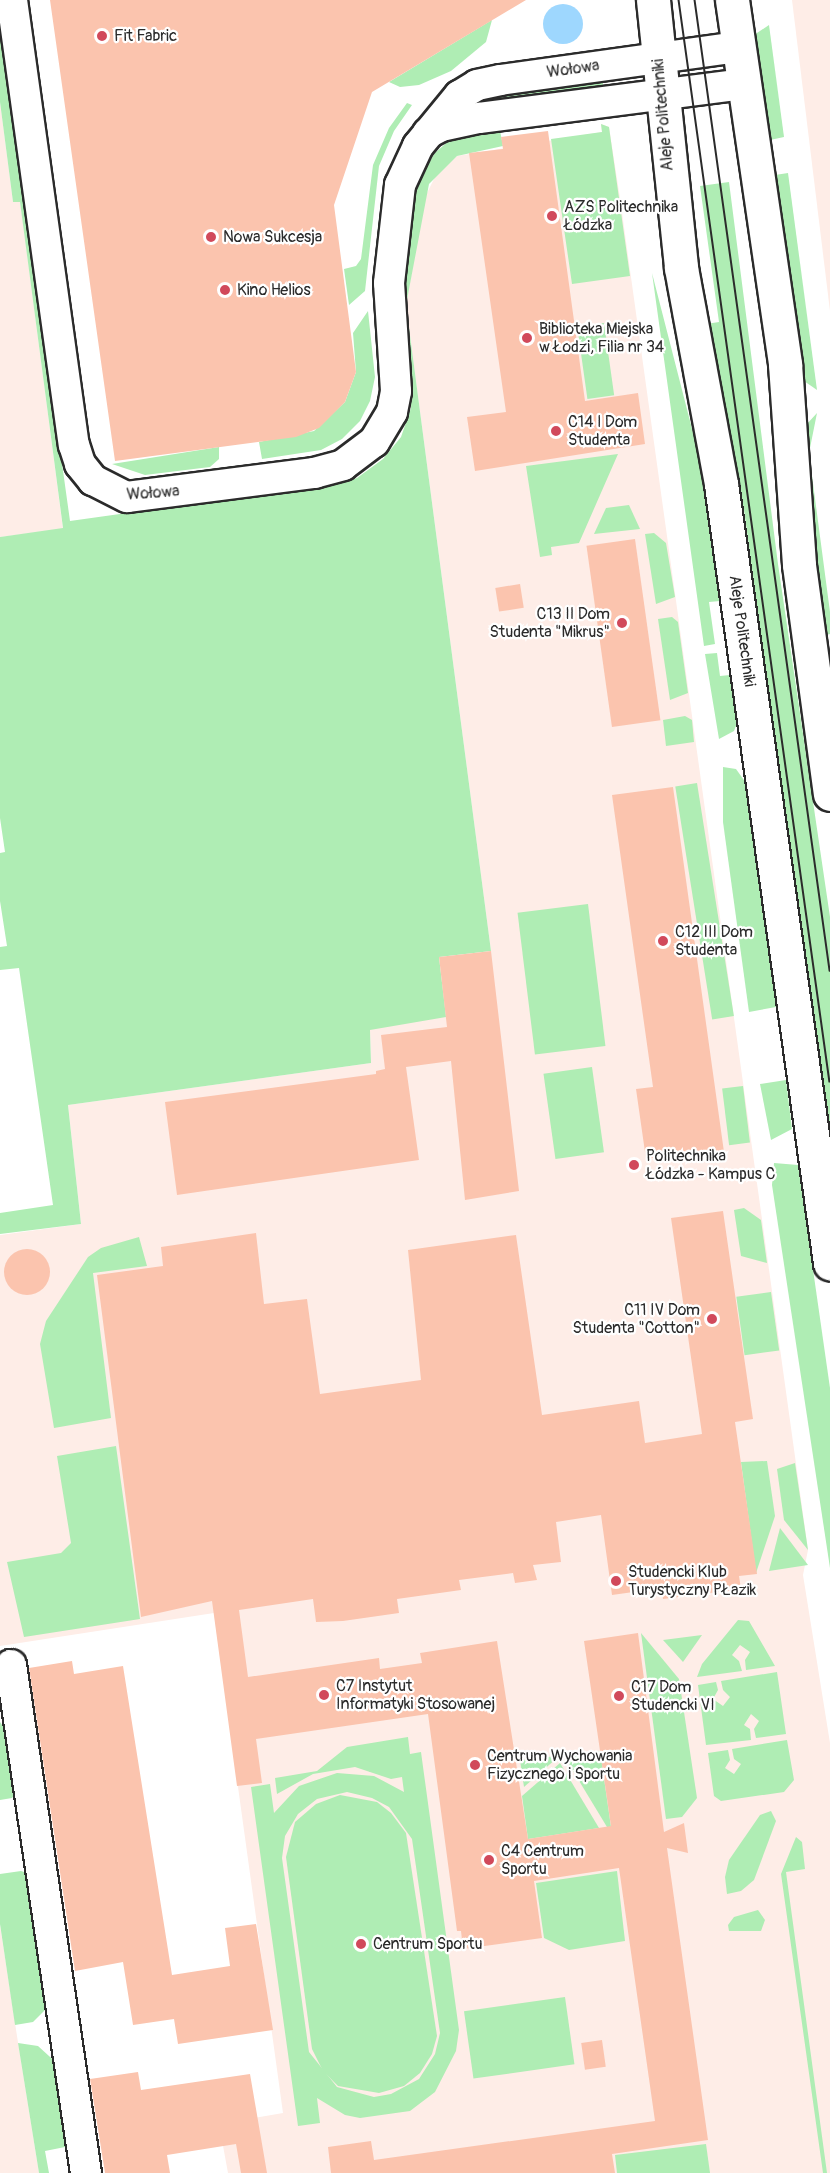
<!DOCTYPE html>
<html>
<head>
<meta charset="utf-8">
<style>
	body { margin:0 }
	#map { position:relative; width:830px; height:2173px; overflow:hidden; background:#fff; font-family:Pangolin,sans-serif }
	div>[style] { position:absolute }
	.built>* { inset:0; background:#feede7 }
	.green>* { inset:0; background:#afedb4; transform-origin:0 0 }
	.water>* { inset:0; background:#9ed7fe }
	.round { border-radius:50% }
	.building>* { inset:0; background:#fbc4ae; transform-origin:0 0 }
	.roads { filter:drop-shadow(2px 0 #2b2b2b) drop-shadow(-2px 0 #2b2b2b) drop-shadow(0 2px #2b2b2b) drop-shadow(0 -2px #2b2b2b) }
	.minor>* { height:30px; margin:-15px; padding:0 15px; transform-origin:15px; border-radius:15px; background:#fff }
	.secondary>* { height:33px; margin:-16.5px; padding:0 16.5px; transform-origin:16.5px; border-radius:16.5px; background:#fff }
	.tram>* { height:1.5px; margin:-0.75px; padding:0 0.75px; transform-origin:0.75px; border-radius:0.75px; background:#2b2b2b }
	.dots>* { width:16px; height:16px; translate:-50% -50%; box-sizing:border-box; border:3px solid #fff; border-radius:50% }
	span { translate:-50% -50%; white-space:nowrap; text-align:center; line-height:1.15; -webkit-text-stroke:4.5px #fff; paint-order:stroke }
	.poi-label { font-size:16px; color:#2b2b2b }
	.left { translate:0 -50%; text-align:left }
	.right { translate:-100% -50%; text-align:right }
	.street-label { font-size:16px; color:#2b2b2b }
</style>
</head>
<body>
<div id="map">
	<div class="built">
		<i style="clip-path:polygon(792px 0,830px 0,830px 311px)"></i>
		<i style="clip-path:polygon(0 102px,13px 202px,20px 201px,63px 529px,0 537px)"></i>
		<i style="clip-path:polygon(601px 124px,609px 127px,620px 198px,808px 1550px,803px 1575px,830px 1743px,830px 2173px,228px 2173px,219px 2124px,283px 2113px,214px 1613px,0 1646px,0 1235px,81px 1224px,68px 1105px,371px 1063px,370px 1030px,491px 951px,406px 305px,425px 197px,436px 175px,457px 156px,602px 132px)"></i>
		<i style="clip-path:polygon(0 1925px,17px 2036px,39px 2173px,0 2173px)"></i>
	</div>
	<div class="green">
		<i style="clip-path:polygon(0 18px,70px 521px,341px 483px,357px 478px,383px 459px,401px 437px,411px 408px,403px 294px,413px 194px,418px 179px,435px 153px,453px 137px,499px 125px,503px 146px,457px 156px,429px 184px,406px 305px,491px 951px,439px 957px,446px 1017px,370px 1030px,371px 1063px,68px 1105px,81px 1224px,0 1234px,0 1213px,53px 1205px,19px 968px,0 970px,0 947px,7px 946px,0 901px,0 853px,5px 852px,0 818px,0 537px,63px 528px,20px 202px,13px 202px,0 102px)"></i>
		<i style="clip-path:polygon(492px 20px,486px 42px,451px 71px,419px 85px,400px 87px,389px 82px)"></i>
		<i style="clip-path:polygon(769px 25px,784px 137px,770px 140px,754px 35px)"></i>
		<i style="clip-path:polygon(602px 79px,604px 89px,476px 107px,474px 101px)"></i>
		<i style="clip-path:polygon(407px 103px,412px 105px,394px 131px,379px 166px,365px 291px,349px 305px,344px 269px,356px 266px,361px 259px,373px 165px,389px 128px)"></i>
		<i style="clip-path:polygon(601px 124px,609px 127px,630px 276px,572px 284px,551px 139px,602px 132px)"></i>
		<i style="clip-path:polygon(788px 173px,817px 390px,804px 381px,775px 175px)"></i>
		<i style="clip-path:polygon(729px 182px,778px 564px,830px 917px,830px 1141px,744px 510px,706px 324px,719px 322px,700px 186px)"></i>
		<i style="clip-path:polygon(652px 273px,699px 456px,720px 601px,709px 602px,715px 644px,704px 646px)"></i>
		<i style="clip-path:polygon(368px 311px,375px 377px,370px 401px,360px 421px,342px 439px,321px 450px,262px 459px,259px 442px,314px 431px,345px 402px,356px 372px,353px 333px)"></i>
		<i style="left:604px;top:323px;width:73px;height:27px;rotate:82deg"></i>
		<i style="clip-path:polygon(817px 413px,809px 453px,830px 612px,830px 634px,826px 635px,806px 484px,806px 425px)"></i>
		<i style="clip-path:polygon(219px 447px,219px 459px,210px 467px,145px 475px,112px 464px)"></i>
		<i style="clip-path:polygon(618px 454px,579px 543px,551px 547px,552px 555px,540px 557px,526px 466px)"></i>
		<i style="clip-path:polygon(629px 505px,640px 529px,594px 534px,606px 508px)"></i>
		<i style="clip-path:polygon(654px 533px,666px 543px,675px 597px,656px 604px,645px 534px)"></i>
		<i style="clip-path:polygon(672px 617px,678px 622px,688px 693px,670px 700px,658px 619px)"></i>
		<i style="clip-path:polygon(717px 653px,720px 676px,730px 675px,737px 723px,734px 731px,719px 739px,705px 654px)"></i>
		<i style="clip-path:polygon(685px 716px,692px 720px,694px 742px,666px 746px,663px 720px)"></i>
		<i style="clip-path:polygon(723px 767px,736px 769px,746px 783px,776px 1007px,749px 1012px,723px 822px)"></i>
		<i style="left:697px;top:783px;width:236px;height:22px;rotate:81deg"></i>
		<i style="left:588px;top:904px;width:143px;height:71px;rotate:83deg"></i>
		<i style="left:592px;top:1067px;width:86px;height:49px;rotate:82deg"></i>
		<i style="clip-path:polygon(786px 1080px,792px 1129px,771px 1140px,760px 1084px)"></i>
		<i style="left:743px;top:1086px;width:57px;height:21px;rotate:83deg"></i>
		<i style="clip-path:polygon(774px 1163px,798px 1165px,830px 1388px,830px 1568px,772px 1185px)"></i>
		<i style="clip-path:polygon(744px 1208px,761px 1220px,767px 1263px,741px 1256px,734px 1210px)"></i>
		<i style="clip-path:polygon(139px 1237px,147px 1266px,93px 1273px,111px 1418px,54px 1428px,40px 1344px,46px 1321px,88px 1257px,101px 1248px)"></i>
		<i style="left:771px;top:1292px;width:59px;height:35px;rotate:82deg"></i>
		<i style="clip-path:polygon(116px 1446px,140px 1619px,24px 1637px,7px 1562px,61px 1553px,71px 1543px,57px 1456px)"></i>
		<i style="clip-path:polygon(767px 1461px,775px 1516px,756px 1573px,741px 1462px)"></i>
		<i style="clip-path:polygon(795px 1463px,808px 1550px,784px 1520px,777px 1469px)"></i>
		<i style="clip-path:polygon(780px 1528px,808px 1565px,769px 1571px)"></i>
		<i style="clip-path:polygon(738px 1620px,749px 1621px,775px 1666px,746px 1670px,745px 1660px,750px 1652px,740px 1645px,732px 1655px,739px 1661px,742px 1671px,697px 1677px,702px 1664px)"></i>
		<i style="clip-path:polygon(641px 1633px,679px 1679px,697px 1798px,682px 1817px,666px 1819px)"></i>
		<i style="clip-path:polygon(702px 1635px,683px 1662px,663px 1640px)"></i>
		<i style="clip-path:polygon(777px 1672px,786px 1734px,756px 1738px,754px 1729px,759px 1721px,751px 1714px,744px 1725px,750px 1729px,751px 1740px,706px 1745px,698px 1685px,716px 1682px,718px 1690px,713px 1699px,723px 1706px,730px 1697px,723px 1690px,721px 1681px)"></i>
		<i style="clip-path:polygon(0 1722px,7px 1732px,18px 1790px,12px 1798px,0 1800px)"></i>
		<i style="clip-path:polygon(evenodd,408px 1737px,410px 1754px,421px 1752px,459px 2030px,456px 2051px,435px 2092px,410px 2111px,360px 2118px,345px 2115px,317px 2098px,320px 2123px,298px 2126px,251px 1787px,270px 1784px,274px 1813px,299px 1786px,337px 1773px,374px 1776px,404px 1792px,402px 1777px,391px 1779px,355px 1767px,313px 1774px,277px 1794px,275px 1778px,317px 1771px,347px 1747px,408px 1737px,347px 1792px,372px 1798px,389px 1807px,412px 1839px,440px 2033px,435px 2054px,419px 2079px,391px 2094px,374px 2097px,337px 2087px,309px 2052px,282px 1858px,285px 1836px,298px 1814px,317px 1799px,347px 1792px)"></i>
		<i style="clip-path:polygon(787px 1740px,794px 1780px,784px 1792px,721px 1801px,714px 1796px,708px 1753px,728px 1750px,730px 1760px,725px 1768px,734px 1774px,741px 1764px,734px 1759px,732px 1749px)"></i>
		<i style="clip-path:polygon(600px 1751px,611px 1827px,607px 1827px,564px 1756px)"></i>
		<i style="clip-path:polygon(557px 1756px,557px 1758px,524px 1787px,520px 1760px)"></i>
		<i style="clip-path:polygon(560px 1763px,599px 1828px,528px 1839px,522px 1796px)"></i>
		<i style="clip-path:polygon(340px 1795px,377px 1802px,391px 1813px,406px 1833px,437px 2036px,432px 2054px,420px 2073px,404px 2086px,379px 2093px,338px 2086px,323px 2071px,312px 2049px,286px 1857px,295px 1822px,316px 1804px)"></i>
		<i style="clip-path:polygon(771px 1811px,776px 1821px,754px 1880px,741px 1891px,727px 1894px,725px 1877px,729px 1860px,760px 1815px)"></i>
		<i style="clip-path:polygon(796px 1837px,802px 1842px,805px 1869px,786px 1872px,827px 2173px,823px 2173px,781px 1874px)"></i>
		<i style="clip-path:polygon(21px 1871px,27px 1873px,47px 2008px,33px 2022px,15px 2025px,0 1924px,0 1874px)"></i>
		<i style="clip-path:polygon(617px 1871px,625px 1941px,569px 1950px,544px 1938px,536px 1883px)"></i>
		<i style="clip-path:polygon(758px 1910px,765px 1920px,761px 1931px,729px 1931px,728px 1925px,734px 1917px)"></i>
		<i style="left:565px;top:1997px;width:68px;height:102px;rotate:82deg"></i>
		<i style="clip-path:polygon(18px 2043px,38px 2046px,60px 2066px,54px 2068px,65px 2139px,71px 2138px,65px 2147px,45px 2151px,49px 2173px,39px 2173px)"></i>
		<i style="clip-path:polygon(706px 2144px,710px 2173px,617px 2173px,615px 2155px)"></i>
	</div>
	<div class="water">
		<i class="round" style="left:543px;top:4px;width:40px;height:40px"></i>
	</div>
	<div class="building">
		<i style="clip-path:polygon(50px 0,526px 0,372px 92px,334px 205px,356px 372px,345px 402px,319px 428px,296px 437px,115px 461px)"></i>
		<i style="clip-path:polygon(548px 131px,585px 401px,638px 393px,645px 444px,475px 471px,467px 417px,506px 412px,469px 153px,503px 149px,501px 137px)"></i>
		<i style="left:635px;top:539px;width:183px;height:49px;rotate:82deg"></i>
		<i style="left:520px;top:584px;width:24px;height:25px;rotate:81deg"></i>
		<i style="clip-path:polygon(673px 787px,724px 1152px,663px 1160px,662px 1156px,646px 1159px,636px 1089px,653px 1087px,612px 795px)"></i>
		<i style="clip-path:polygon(491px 951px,519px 1191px,465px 1200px,451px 1061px,406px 1067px,419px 1160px,177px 1195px,165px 1102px,376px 1074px,376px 1071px,385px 1069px,381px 1035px,447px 1027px,439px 957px)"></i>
		<i style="clip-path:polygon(723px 1211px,753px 1419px,735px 1422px,757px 1574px,739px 1576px,741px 1589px,663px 1599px,662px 1588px,612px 1595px,601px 1515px,556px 1522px,561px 1562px,533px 1565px,537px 1580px,515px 1583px,513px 1573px,459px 1580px,461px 1590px,397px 1599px,399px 1613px,343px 1621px,316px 1622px,313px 1599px,239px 1610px,248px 1677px,379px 1658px,380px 1669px,422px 1663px,420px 1653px,497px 1641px,528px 1839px,611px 1826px,584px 1641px,638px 1633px,664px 1832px,684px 1823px,688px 1853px,667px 1848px,708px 2140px,612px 2154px,615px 2173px,331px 2173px,328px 2147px,371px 2141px,374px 2160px,655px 2121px,619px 1868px,534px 1881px,542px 1938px,463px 1949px,461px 1931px,457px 1931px,428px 1714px,256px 1739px,262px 1783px,237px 1786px,212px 1601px,141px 1617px,97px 1275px,163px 1266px,161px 1247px,256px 1233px,264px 1304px,307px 1299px,320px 1394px,421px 1380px,408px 1250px,516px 1235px,542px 1415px,639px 1401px,645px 1443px,702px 1434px,671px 1218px)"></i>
		<i class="round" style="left:4px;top:1249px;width:46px;height:46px"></i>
		<i style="clip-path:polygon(72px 1661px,74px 1674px,123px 1666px,172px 1975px,230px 1966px,225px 1928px,256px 1924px,273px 2030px,178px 2044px,174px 2019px,133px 2025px,123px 1962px,75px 1971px,29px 1668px)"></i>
		<i style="left:602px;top:2040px;width:27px;height:21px;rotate:82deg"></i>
		<i style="clip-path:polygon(138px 2072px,141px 2090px,250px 2074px,267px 2173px,241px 2173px,236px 2144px,167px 2155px,170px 2173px,105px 2173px,90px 2079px)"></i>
	</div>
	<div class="roads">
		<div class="minor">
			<i style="left:12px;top:0;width:449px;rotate:82.1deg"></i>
			<i style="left:74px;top:445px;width:20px;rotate:72deg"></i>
			<i style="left:80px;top:464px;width:21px;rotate:51deg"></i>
			<i style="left:93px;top:480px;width:38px;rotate:27deg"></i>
			<i style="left:127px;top:497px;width:189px;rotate:-7.3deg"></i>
			<i style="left:314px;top:473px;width:30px;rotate:-15deg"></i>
			<i style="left:343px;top:465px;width:39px;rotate:-37deg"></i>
			<i style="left:374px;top:442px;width:35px;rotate:-59deg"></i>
			<i style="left:392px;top:412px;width:21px;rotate:-79deg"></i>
			<i style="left:396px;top:391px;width:108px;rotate:-93.7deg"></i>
			<i style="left:389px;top:283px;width:99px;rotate:-83.6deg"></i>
			<i style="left:400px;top:185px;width:43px;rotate:-65.2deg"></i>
			<i style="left:418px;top:146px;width:65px;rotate:-50.6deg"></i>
			<i style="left:459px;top:96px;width:21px;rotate:-31deg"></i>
			<i style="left:477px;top:85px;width:24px;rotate:-12deg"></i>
			<i style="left:500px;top:80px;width:241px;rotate:-7.9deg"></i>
			<i style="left:428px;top:133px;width:15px;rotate:-28deg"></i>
			<i style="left:441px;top:126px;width:39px;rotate:-12deg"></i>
			<i style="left:479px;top:118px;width:268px;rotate:-7.3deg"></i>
			<i style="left:11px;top:1665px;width:514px;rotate:81.6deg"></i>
		</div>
		<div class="secondary">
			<i style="left:653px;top:0;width:269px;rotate:84deg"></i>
			<i style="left:681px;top:268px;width:220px;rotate:79.5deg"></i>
			<i style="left:721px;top:484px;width:787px;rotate:82.03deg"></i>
			<i style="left:732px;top:0;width:368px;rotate:81.7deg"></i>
			<i style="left:785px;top:364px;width:201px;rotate:86deg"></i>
			<i style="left:799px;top:565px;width:231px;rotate:82.3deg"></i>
		</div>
	</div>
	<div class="tram">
		<i style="left:679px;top:0;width:1092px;rotate:82.06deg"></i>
		<i style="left:695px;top:0;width:980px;rotate:82.08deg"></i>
	</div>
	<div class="dots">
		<i style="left:102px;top:36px;background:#d1495b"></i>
		<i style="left:552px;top:216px;background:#d1495b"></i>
		<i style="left:211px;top:237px;background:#d1495b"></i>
		<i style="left:225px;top:290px;background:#d1495b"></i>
		<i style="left:527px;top:338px;background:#d1495b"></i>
		<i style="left:556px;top:431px;background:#d1495b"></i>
		<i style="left:622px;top:623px;background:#d1495b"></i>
		<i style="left:663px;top:941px;background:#d1495b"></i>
		<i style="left:634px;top:1165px;background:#d1495b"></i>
		<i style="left:712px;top:1319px;background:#d1495b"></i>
		<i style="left:616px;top:1581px;background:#d1495b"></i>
		<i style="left:324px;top:1695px;background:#d1495b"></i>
		<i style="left:619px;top:1696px;background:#d1495b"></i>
		<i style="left:475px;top:1765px;background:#d1495b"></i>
		<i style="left:489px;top:1860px;background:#d1495b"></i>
		<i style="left:361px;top:1944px;background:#d1495b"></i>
	</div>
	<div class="poi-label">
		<span class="left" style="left:114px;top:36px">Fit Fabric</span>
		<span class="left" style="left:564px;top:216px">AZS Politechnika<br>Łódzka</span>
		<span class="left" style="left:223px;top:237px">Nowa Sukcesja</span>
		<span class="left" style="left:237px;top:290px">Kino Helios</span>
		<span class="left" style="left:539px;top:338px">Biblioteka Miejska<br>w Łodzi, Filia nr 34</span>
		<span class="left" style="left:568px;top:431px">C14 I Dom<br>Studenta</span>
		<span class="right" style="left:610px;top:623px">C13 II Dom<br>Studenta "Mikrus"</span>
		<span class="left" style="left:675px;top:941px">C12 III Dom<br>Studenta</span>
		<span class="left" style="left:646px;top:1165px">Politechnika<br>Łódzka - Kampus C</span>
		<span class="right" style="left:700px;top:1319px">C11 IV Dom<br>Studenta "Cotton"</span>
		<span class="left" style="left:628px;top:1581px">Studencki Klub<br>Turystyczny PŁazik</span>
		<span class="left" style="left:336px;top:1695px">C7 Instytut<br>Informatyki Stosowanej</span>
		<span class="left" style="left:631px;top:1696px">C17 Dom<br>Studencki VI</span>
		<span class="left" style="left:487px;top:1765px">Centrum Wychowania<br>Fizycznego i Sportu</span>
		<span class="left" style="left:501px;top:1860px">C4 Centrum<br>Sportu</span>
		<span class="left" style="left:373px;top:1944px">Centrum Sportu</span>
	</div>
	<div class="street-label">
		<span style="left:573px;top:69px;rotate:-8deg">Wołowa</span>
		<span style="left:663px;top:115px;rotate:-95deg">Aleje Politechniki</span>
		<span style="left:153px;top:493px;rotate:-4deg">Wołowa</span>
		<span style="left:742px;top:631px;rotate:82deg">Aleje Politechniki</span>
	</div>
</div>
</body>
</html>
